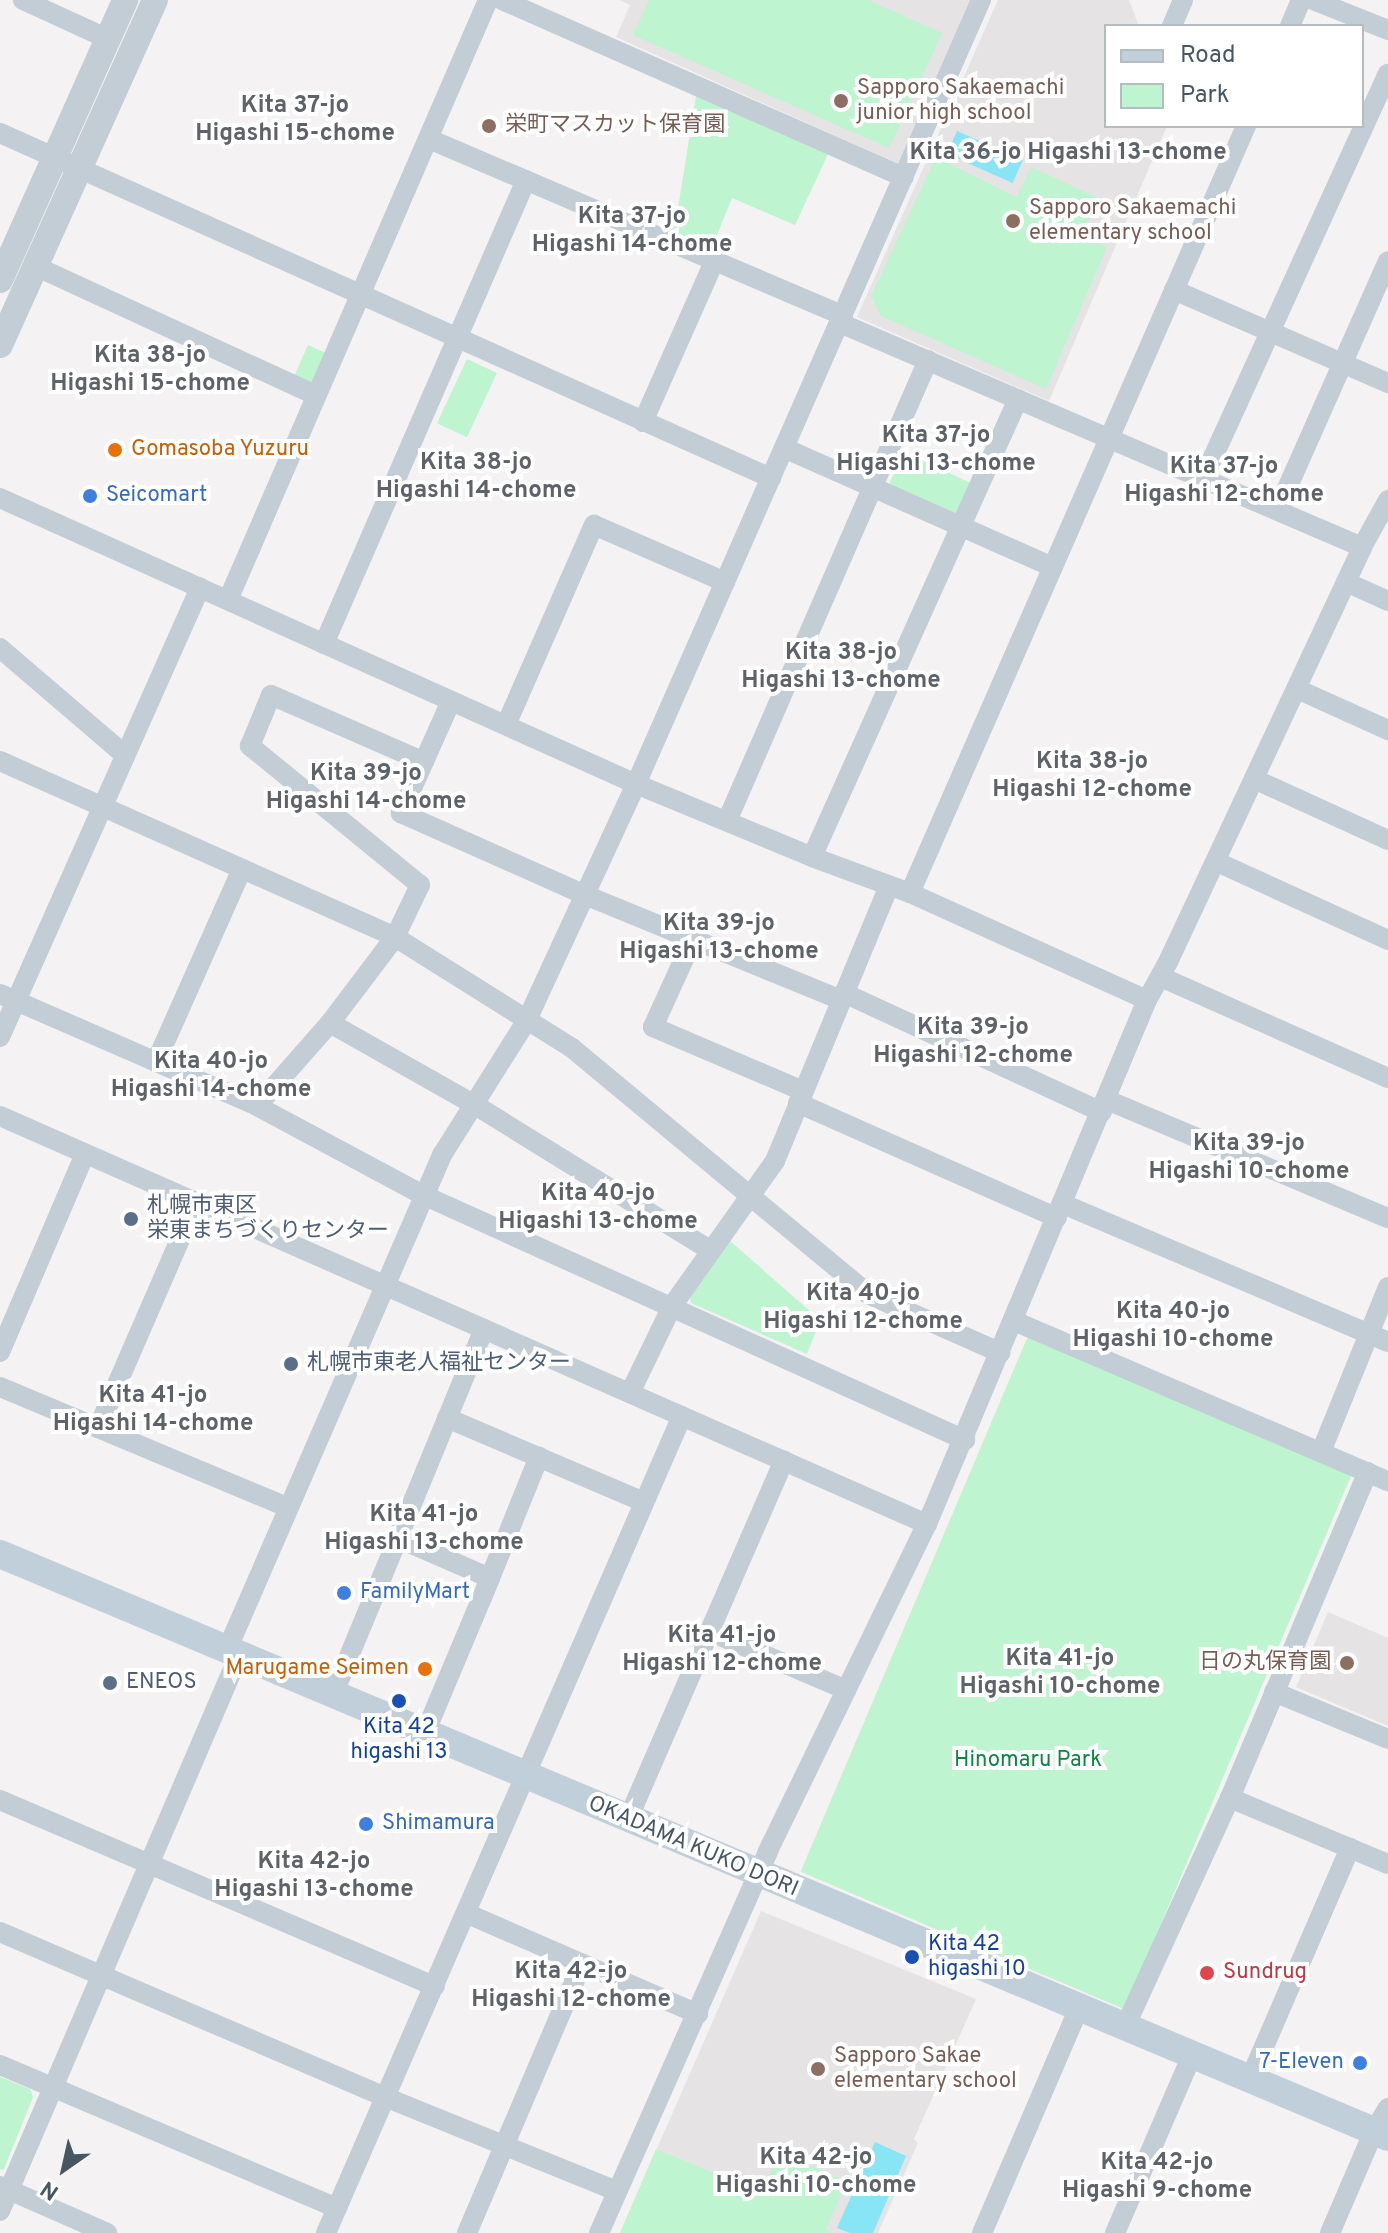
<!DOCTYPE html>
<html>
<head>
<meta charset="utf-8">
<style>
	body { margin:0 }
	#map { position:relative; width:1388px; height:2233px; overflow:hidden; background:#f4f2f2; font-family:Overpass,"Noto Sans JP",sans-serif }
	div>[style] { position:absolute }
	.education>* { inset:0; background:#e5e3e4 }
	.green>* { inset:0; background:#bef4cf; transform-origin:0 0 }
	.water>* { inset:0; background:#87e5f6; transform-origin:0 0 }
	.minor>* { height:20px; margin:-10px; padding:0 10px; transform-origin:10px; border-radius:10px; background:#c2cdd5 }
	.tertiary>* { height:26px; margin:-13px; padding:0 13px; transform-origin:13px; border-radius:13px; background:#c2cdd5 }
	.secondary>* { height:28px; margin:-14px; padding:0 14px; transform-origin:14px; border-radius:14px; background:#c1cfda }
	.dots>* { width:22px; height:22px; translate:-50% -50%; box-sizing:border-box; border:4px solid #fff; border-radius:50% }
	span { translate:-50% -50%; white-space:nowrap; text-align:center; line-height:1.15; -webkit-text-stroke:8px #fff; paint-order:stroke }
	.education-label { font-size:22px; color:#785e54 }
	.left { translate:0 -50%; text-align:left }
	.right { translate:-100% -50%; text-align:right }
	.food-label { font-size:22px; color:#c56008 }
	.shop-label { font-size:22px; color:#366cbe }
	.service-label { font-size:22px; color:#4e5e75 }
	.transit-label { font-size:22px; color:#164399 }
	.park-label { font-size:22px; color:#0e8742 }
	.street-label { font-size:22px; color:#475762 }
	.health-label { font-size:22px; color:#be3a42 }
	.neighbourhood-label { font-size:24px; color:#5d6368; font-weight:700 }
	.legend { position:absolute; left:1104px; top:24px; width:260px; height:104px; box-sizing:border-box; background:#fff; border:2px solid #b5bcc0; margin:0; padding:10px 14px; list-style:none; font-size:24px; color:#475762 }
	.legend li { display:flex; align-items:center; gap:16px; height:40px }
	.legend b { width:40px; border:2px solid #b5bcc0 }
	.north { position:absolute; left:24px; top:2129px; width:80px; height:80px; -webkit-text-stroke:6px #fff; paint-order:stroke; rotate:214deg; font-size:22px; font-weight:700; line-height:32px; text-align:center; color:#475762 }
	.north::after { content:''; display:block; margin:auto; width:28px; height:36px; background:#475762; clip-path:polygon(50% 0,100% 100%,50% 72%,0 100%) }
</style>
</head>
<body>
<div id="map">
	<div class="education">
		<i style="clip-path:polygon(619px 0,970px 0,898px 164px,616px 37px,630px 5px)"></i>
		<i style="clip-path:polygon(998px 0,1129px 0,1139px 26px,1106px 26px,1106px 126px,1167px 126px,1049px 401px,857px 317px)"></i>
		<i style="clip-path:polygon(1328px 1612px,1388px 1638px,1388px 1726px,1296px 1687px)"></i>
		<i style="clip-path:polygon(761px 1911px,976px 1999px,914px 2139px,918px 2143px,878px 2233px,620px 2233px)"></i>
	</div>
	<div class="green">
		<i style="clip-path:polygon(649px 0,868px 0,942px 33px,889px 148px,633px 35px)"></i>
		<i style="clip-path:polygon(696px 96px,828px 154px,795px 225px,732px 198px,710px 252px,668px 233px,678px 208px)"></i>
		<i style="clip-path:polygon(936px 157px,1016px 197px,1031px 167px,1098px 198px,1082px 235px,1107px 247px,1046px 389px,881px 316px,871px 296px)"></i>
		<i style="left:308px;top:345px;width:22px;height:36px;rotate:24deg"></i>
		<i style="left:467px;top:359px;width:33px;height:71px;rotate:25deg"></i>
		<i style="left:904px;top:452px;width:76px;height:37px;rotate:25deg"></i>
		<i style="clip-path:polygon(730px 1241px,820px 1320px,807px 1354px,691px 1303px,690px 1297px)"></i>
		<i style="left:1028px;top:1336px;width:352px;height:582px;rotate:23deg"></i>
		<i style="clip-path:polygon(0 2077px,30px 2089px,33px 2097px,4px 2169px,0 2170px)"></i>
		<i style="clip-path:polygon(656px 2149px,761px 2193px,779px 2153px,846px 2181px,826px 2230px,832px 2233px,620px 2233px)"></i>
	</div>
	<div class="water">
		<i style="left:957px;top:131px;width:72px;height:25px;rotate:24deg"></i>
		<i style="clip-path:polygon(875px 2142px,906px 2156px,873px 2233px,850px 2233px,837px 2228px)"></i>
	</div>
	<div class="minor">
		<i style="left:23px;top:0;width:94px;rotate:24.6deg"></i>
		<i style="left:502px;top:0;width:439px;rotate:23.8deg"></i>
		<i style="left:1313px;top:0;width:81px;rotate:21.8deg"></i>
		<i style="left:1172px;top:26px;width:28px;rotate:-67deg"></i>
		<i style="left:1290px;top:26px;width:28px;rotate:-67deg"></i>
		<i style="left:0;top:133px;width:845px;rotate:24.11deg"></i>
		<i style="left:429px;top:139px;width:450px;rotate:23.1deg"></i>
		<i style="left:35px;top:266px;width:309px;rotate:24.7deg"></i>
		<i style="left:1174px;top:290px;width:233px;rotate:23.5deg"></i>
		<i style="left:840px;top:323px;width:568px;rotate:23.23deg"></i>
		<i style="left:643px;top:422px;width:175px;rotate:-66.1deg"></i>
		<i style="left:784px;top:448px;width:294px;rotate:23.9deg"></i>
		<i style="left:1204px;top:477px;width:443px;rotate:-65.5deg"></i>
		<i style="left:0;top:498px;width:697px;rotate:24.21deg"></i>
		<i style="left:636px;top:784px;width:191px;rotate:22.5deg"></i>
		<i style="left:812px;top:857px;width:104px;rotate:20.2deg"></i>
		<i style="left:910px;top:893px;width:260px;rotate:24.3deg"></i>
		<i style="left:1278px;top:509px;width:271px;rotate:-66.1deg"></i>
		<i style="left:1346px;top:582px;width:46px;rotate:24.3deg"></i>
		<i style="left:228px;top:600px;width:654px;rotate:-66.57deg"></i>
		<i style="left:324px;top:644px;width:506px;rotate:-66.47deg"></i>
		<i style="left:0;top:648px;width:165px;rotate:40.6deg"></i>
		<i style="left:1297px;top:689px;width:100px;rotate:24.3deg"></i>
		<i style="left:451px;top:701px;width:123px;rotate:114.1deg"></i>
		<i style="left:401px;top:813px;width:201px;rotate:24deg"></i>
		<i style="left:585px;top:895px;width:277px;rotate:22.3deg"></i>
		<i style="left:506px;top:725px;width:219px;rotate:-66.3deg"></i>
		<i style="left:594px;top:525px;width:143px;rotate:23.5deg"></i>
		<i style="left:0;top:761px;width:432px;rotate:24deg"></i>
		<i style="left:395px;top:937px;width:209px;rotate:32.1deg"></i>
		<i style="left:572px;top:1048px;width:385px;rotate:39.7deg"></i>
		<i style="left:868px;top:1294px;width:145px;rotate:23.9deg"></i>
		<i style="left:1254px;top:779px;width:147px;rotate:24.5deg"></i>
		<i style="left:727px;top:821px;width:503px;rotate:-66.44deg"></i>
		<i style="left:812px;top:857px;width:502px;rotate:-65.78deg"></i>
		<i style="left:1217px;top:862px;width:188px;rotate:24.5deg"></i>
		<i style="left:910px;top:893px;width:837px;rotate:-66.34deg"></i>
		<i style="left:694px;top:937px;width:99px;rotate:114.5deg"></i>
		<i style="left:653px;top:1027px;width:163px;rotate:23.1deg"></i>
		<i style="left:1161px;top:977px;width:248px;rotate:24deg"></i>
		<i style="left:844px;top:993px;width:284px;rotate:24.8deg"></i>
		<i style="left:0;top:994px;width:280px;rotate:23.5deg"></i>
		<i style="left:257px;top:1106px;width:111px;rotate:-48.7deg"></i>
		<i style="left:330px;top:1023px;width:108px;rotate:-52.9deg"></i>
		<i style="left:395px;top:937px;width:58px;rotate:-64.3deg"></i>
		<i style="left:420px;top:885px;width:220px;rotate:-140.7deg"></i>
		<i style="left:250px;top:746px;width:55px;rotate:-67.6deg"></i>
		<i style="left:271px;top:695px;width:167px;rotate:23.6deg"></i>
		<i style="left:330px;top:1023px;width:167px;rotate:29.5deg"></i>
		<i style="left:475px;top:1105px;width:276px;rotate:31.7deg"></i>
		<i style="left:0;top:1037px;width:492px;rotate:-66deg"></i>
		<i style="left:156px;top:1062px;width:211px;rotate:-66deg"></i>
		<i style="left:1107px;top:1100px;width:305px;rotate:22.8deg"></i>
		<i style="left:798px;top:1103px;width:283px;rotate:23.9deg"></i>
		<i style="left:257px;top:1106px;width:188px;rotate:28.2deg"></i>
		<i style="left:423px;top:1195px;width:595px;rotate:24.32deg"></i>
		<i style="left:0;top:1116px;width:1013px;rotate:23.76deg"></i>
		<i style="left:1063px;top:1204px;width:353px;rotate:23deg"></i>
		<i style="left:1014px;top:1321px;width:407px;rotate:23.2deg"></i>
		<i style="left:484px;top:1329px;width:226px;rotate:112.4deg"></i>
		<i style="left:398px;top:1538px;width:100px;rotate:23.5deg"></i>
		<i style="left:490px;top:1578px;width:131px;rotate:-68deg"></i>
		<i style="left:0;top:1352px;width:215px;rotate:-66.8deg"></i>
		<i style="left:0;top:1387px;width:311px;rotate:22.7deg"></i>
		<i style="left:630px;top:1393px;width:97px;rotate:-64.2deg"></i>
		<i style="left:672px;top:1306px;width:178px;rotate:-54.6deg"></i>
		<i style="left:775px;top:1161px;width:298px;rotate:-67.5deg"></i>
		<i style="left:447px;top:1418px;width:214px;rotate:23.1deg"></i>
		<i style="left:98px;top:1428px;width:245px;rotate:-66.5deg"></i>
		<i style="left:1321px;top:1452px;width:178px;rotate:-67.9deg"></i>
		<i style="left:711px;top:1632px;width:147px;rotate:23.2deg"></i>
		<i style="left:227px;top:1650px;width:540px;rotate:-66.52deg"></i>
		<i style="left:442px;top:1155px;width:160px;rotate:-57.8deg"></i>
		<i style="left:527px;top:1020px;width:260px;rotate:-65.2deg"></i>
		<i style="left:636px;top:784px;width:857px;rotate:-66.25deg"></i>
		<i style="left:1274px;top:1692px;width:123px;rotate:22.4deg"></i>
		<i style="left:333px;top:1695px;width:170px;rotate:-67.5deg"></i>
		<i style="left:425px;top:1733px;width:168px;rotate:-67.2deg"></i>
		<i style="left:1230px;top:1798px;width:171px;rotate:22.7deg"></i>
		<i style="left:0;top:1800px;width:473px;rotate:23.2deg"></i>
		<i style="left:628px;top:1819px;width:391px;rotate:-66.5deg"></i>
		<i style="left:468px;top:1914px;width:251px;rotate:23.5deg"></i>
		<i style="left:0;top:1932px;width:419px;rotate:23.2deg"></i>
		<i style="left:385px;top:2097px;width:250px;rotate:22.1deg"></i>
		<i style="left:1125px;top:2027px;width:252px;rotate:-65.4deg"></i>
		<i style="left:1230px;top:1798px;width:354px;rotate:-67.1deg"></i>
		<i style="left:0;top:2065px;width:366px;rotate:23deg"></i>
		<i style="left:1250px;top:2079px;width:252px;rotate:-66.6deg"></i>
		<i style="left:0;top:2186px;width:117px;rotate:23.7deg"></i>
		<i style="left:0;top:2211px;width:605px;rotate:-66.74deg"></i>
		<i style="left:326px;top:2233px;width:891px;rotate:-66.46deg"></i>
		<i style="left:467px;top:2233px;width:293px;rotate:-66.9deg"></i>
		<i style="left:599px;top:2233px;width:418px;rotate:-66.1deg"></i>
		<i style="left:768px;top:1851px;width:364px;rotate:-64.1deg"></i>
		<i style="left:927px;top:1524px;width:568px;rotate:-67.23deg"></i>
		<i style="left:1147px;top:1000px;width:43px;rotate:-61.1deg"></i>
		<i style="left:1168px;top:962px;width:458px;rotate:-64.9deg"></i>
		<i style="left:1362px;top:547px;width:54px;rotate:-61deg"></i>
		<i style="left:982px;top:2233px;width:245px;rotate:-66.7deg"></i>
		<i style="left:1115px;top:2233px;width:194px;rotate:-66.6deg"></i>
		<i style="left:1330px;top:2233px;width:111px;rotate:-66.7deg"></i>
		<i style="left:1374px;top:2131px;width:27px;rotate:-59deg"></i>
	</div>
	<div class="tertiary">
		<i style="left:0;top:280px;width:307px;rotate:-65.9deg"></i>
		<i style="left:0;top:345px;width:378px;rotate:-65.8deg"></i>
	</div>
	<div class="secondary">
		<i style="left:0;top:1554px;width:1505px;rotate:22.78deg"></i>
	</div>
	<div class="dots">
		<i style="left:841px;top:101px;background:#8d6e63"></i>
		<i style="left:489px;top:126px;background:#8d6e63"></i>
		<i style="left:1013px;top:221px;background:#8d6e63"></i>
		<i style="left:115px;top:450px;background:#e8710a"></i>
		<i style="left:90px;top:496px;background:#3f7fe0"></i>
		<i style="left:131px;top:1219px;background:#5c6f8a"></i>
		<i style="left:291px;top:1364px;background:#5c6f8a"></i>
		<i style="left:344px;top:1593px;background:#3f7fe0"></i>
		<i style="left:1347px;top:1663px;background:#8d6e63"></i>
		<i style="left:425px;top:1669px;background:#e8710a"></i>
		<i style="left:110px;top:1683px;background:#5c6f8a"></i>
		<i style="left:399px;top:1701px;background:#1a4fb4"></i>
		<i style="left:366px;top:1824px;background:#3f7fe0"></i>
		<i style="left:912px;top:1957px;background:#1a4fb4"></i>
		<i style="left:1207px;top:1973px;background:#e0444e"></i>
		<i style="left:1360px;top:2063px;background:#3f7fe0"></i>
		<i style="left:818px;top:2069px;background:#8d6e63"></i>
	</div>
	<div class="education-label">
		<span class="left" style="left:857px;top:101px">Sapporo Sakaemachi<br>junior high school</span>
		<span class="left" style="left:505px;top:126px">栄町マスカット保育園</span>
		<span class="left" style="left:1029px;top:221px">Sapporo Sakaemachi<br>elementary school</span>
		<span class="right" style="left:1331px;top:1663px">日の丸保育園</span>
		<span class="left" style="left:834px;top:2069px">Sapporo Sakae<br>elementary school</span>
	</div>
	<div class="food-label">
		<span class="left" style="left:131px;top:450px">Gomasoba Yuzuru</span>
		<span class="right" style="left:409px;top:1669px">Marugame Seimen</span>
	</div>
	<div class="shop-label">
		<span class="left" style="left:106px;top:496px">Seicomart</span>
		<span class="left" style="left:360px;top:1593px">FamilyMart</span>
		<span class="left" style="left:382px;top:1824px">Shimamura</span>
		<span class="right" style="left:1344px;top:2063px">7-Eleven</span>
	</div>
	<div class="service-label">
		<span class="left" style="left:147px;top:1219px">札幌市東区<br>栄東まちづくりセンター</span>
		<span class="left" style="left:307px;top:1364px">札幌市東老人福祉センター</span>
		<span class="left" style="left:126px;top:1683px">ENEOS</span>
	</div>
	<div class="transit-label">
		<span style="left:399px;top:1740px">Kita 42<br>higashi 13</span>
		<span class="left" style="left:928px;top:1957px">Kita 42<br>higashi 10</span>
	</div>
	<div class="park-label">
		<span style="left:1028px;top:1761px">Hinomaru Park</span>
	</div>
	<div class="street-label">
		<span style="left:693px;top:1847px;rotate:23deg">OKADAMA KUKO DORI</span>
	</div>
	<div class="health-label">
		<span class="left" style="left:1223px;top:1973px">Sundrug</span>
	</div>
	<div class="neighbourhood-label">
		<span style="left:295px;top:121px">Kita 37-jo<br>Higashi 15-chome</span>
		<span style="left:1068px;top:154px">Kita 36-jo Higashi 13-chome</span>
		<span style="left:632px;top:232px">Kita 37-jo<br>Higashi 14-chome</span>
		<span style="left:150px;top:371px">Kita 38-jo<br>Higashi 15-chome</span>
		<span style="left:936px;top:451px">Kita 37-jo<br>Higashi 13-chome</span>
		<span style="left:476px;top:478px">Kita 38-jo<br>Higashi 14-chome</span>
		<span style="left:1224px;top:482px">Kita 37-jo<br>Higashi 12-chome</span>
		<span style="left:841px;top:668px">Kita 38-jo<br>Higashi 13-chome</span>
		<span style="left:1092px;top:777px">Kita 38-jo<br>Higashi 12-chome</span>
		<span style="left:366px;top:789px">Kita 39-jo<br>Higashi 14-chome</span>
		<span style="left:719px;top:939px">Kita 39-jo<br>Higashi 13-chome</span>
		<span style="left:973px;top:1043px">Kita 39-jo<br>Higashi 12-chome</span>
		<span style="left:211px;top:1077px">Kita 40-jo<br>Higashi 14-chome</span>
		<span style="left:1249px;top:1159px">Kita 39-jo<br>Higashi 10-chome</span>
		<span style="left:598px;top:1209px">Kita 40-jo<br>Higashi 13-chome</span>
		<span style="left:863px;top:1309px">Kita 40-jo<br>Higashi 12-chome</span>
		<span style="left:1173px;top:1327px">Kita 40-jo<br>Higashi 10-chome</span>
		<span style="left:153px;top:1411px">Kita 41-jo<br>Higashi 14-chome</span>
		<span style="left:424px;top:1530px">Kita 41-jo<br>Higashi 13-chome</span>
		<span style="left:722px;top:1651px">Kita 41-jo<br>Higashi 12-chome</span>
		<span style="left:1060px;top:1674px">Kita 41-jo<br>Higashi 10-chome</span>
		<span style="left:314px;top:1877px">Kita 42-jo<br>Higashi 13-chome</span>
		<span style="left:571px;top:1987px">Kita 42-jo<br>Higashi 12-chome</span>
		<span style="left:816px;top:2173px">Kita 42-jo<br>Higashi 10-chome</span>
		<span style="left:1157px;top:2178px">Kita 42-jo<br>Higashi 9-chome</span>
	</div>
	<ul class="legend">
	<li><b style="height:10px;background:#c1cfda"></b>Road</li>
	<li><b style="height:22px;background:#bef4cf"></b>Park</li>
	</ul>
	<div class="north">N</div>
</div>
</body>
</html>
